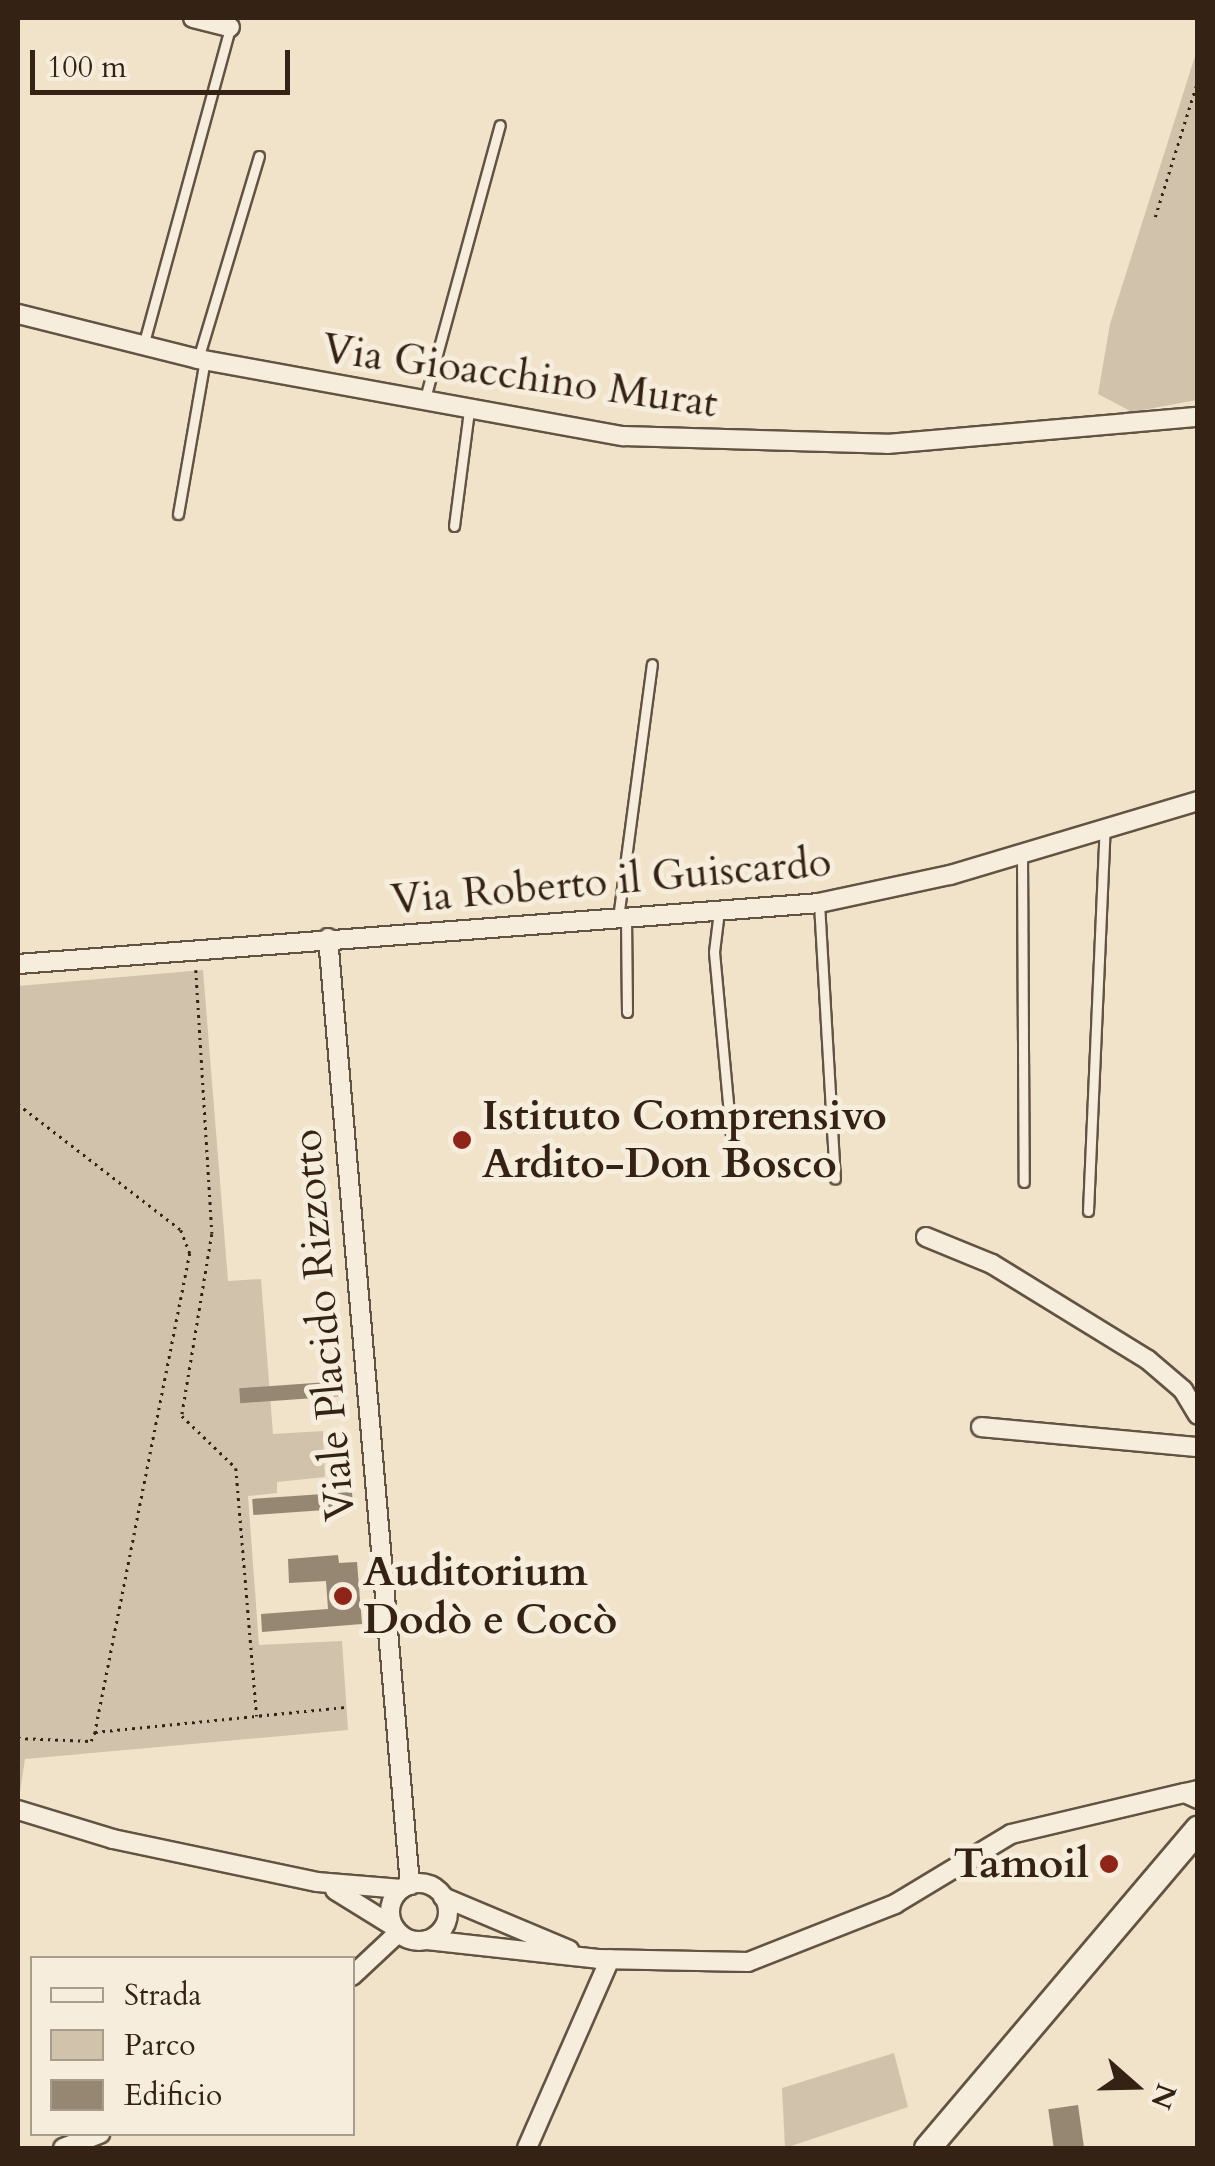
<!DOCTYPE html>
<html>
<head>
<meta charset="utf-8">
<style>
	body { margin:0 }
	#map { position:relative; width:1215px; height:2166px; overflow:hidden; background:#f1e3ca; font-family:Cardo,serif }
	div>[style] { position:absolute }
	.green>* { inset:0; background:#d1c2ab }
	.building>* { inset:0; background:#968773; transform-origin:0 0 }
	.path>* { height:2.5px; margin-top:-1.25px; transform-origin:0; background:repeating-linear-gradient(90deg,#342314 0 2.5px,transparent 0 7.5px) }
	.roads { filter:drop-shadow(2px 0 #635342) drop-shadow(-2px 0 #635342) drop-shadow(0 2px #635342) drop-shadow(0 -2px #635342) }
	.lane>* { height:9px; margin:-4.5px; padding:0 4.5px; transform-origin:4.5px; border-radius:4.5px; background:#f6eddd }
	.street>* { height:18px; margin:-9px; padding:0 9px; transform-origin:9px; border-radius:9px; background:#f6eddd }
	.street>.ring { margin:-9px; padding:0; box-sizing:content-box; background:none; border:18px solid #f6eddd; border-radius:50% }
	.secondary>* { height:25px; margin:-12.5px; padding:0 12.5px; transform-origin:12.5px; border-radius:12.5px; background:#f6eddd }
	.dots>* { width:28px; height:28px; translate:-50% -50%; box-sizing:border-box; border:5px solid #f6eddd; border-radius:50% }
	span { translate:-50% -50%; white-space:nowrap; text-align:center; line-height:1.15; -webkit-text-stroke:10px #f6eddd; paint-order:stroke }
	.street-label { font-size:42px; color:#342314 }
	.poi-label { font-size:42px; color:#342314; font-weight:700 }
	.left { translate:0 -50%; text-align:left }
	.right { translate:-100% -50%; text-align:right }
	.frame { position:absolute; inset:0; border:20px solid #342314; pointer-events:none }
	.legend { position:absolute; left:30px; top:1956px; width:325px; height:180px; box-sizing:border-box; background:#f6eddd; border:2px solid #a89c8d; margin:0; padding:12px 18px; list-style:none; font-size:30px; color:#342314 }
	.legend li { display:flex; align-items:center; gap:20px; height:50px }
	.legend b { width:50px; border:2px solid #a89c8d }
	.north { position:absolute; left:1085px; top:2036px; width:100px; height:100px; -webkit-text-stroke:8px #f6eddd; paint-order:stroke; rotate:110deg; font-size:28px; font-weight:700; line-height:40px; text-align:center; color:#342314 }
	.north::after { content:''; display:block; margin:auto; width:35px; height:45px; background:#342314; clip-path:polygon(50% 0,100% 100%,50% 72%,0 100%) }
	.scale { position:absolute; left:30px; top:50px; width:260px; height:45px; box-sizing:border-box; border:5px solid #342314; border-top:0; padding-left:12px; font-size:30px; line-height:35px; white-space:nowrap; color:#342314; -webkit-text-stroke:8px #f6eddd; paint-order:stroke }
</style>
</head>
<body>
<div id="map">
	<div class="green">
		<i style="clip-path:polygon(1197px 50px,1197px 400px,1132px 412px,1098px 394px,1110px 324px)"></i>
		<i style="clip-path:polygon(203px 970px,228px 1281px,261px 1279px,273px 1434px,323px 1431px,325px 1477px,277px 1482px,277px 1493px,248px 1496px,259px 1645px,342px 1641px,348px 1730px,25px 1759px,19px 1799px,18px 986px)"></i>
		<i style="clip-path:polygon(894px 2053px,908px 2107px,785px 2148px,782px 2088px)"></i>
	</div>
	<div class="building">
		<i style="left:342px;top:1381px;width:15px;height:103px;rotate:86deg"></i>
		<i style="left:352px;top:1492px;width:16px;height:100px;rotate:86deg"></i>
		<i style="clip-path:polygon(338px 1555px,339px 1563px,357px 1562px,362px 1624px,262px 1632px,261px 1614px,328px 1609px,326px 1581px,289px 1583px,288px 1559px)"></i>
		<i style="left:1078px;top:2105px;width:43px;height:30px;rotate:82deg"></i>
	</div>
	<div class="path">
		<i style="left:1155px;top:217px;width:144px;rotate:-72.6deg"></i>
		<i style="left:196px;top:970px;width:264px;rotate:86.5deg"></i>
		<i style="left:212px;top:1234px;width:184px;rotate:99.4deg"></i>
		<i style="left:182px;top:1416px;width:75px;rotate:43.9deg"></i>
		<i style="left:236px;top:1468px;width:249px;rotate:85.2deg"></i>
		<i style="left:18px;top:1104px;width:206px;rotate:37.7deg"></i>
		<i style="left:181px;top:1230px;width:25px;rotate:69deg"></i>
		<i style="left:190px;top:1253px;width:488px;rotate:101.2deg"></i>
		<i style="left:18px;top:1738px;width:73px;rotate:2.4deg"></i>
		<i style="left:91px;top:1741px;width:10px;rotate:-66deg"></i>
		<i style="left:95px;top:1732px;width:253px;rotate:-5.7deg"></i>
	</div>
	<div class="roads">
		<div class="lane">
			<i style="left:143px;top:346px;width:331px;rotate:-74.7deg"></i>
			<i style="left:198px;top:359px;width:212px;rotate:-73.3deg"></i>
			<i style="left:424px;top:402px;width:287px;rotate:-74.7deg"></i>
			<i style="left:178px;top:514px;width:156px;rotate:-80.1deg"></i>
			<i style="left:454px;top:526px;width:117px;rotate:-82.6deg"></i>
			<i style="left:1022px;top:854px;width:328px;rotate:89.7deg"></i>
			<i style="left:819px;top:903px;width:276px;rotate:86.7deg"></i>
			<i style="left:719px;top:911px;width:41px;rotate:97deg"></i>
			<i style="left:714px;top:952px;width:196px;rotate:84.7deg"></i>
			<i style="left:626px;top:917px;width:95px;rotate:89.4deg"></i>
			<i style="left:618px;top:918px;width:256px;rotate:-82.4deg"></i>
			<i style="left:1088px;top:1211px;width:382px;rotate:-87.5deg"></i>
		</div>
		<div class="street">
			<i style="left:193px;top:18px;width:38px;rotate:14deg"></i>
			<i style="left:18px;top:314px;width:186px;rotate:14deg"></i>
			<i style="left:198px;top:359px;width:432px;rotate:10.3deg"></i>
			<i style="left:623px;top:436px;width:264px;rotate:1.7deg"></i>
			<i style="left:887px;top:444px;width:312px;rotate:-5deg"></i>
			<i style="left:328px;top:938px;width:951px;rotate:85.05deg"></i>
			<i style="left:18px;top:964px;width:803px;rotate:-4.35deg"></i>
			<i style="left:819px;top:903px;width:134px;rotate:-12.1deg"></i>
			<i style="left:950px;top:875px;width:259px;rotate:-16.6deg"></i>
			<i style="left:926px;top:1237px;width:71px;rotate:22.2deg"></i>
			<i style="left:992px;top:1264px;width:183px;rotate:31.6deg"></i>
			<i style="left:1148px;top:1360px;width:46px;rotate:40.6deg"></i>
			<i style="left:1183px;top:1390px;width:29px;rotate:59deg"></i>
			<i style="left:981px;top:1427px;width:218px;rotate:5.3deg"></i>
			<i style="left:1198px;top:1790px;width:13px;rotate:167deg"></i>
			<i style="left:1185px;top:1793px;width:14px;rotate:25deg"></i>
			<i style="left:18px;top:1810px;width:99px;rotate:17deg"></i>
			<i style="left:113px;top:1839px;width:208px;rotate:11.9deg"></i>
			<i style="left:317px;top:1882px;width:85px;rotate:4.7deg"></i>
			<i class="ring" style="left:390px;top:1883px;width:40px;height:40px"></i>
			<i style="left:335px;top:1890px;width:68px;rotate:31.8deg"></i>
			<i style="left:443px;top:1897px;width:137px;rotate:22.8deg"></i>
			<i style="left:427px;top:1940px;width:172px;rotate:6.3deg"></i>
			<i style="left:598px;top:1959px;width:150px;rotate:1.1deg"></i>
			<i style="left:748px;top:1962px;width:158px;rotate:-21.5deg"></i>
			<i style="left:895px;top:1904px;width:135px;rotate:-31.1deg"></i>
			<i style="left:1011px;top:1834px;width:179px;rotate:-13.3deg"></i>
			<i style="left:352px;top:1976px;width:63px;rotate:-43.1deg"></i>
			<i style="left:63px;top:2148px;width:40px;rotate:-21deg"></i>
			<i style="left:527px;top:2148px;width:206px;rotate:-66.3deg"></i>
		</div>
		<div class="secondary">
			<i style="left:927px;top:2148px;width:419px;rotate:-49.7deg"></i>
		</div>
	</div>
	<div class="dots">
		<i style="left:462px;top:1140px;background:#8f2418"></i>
		<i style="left:343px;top:1596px;background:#8f2418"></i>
		<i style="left:1109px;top:1864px;background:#8f2418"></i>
	</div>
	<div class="street-label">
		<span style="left:520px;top:376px;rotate:8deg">Via Gioacchino Murat</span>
		<span style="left:611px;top:881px;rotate:-5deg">Via Roberto il Guiscardo</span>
		<span style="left:324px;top:1325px;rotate:-95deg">Viale Placido Rizzotto</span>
	</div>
	<div class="poi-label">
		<span class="left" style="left:482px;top:1140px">Istituto Comprensivo<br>Ardito-Don Bosco</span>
		<span class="left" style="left:363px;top:1596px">Auditorium<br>Dodò e Cocò</span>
		<span class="right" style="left:1089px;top:1864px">Tamoil</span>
	</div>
	<div class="frame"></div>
	<ul class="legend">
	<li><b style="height:12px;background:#f6eddd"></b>Strada</li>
	<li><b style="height:28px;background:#d1c2ab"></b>Parco</li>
	<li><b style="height:28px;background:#968773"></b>Edificio</li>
	</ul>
	<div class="north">N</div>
	<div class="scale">100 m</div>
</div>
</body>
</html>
